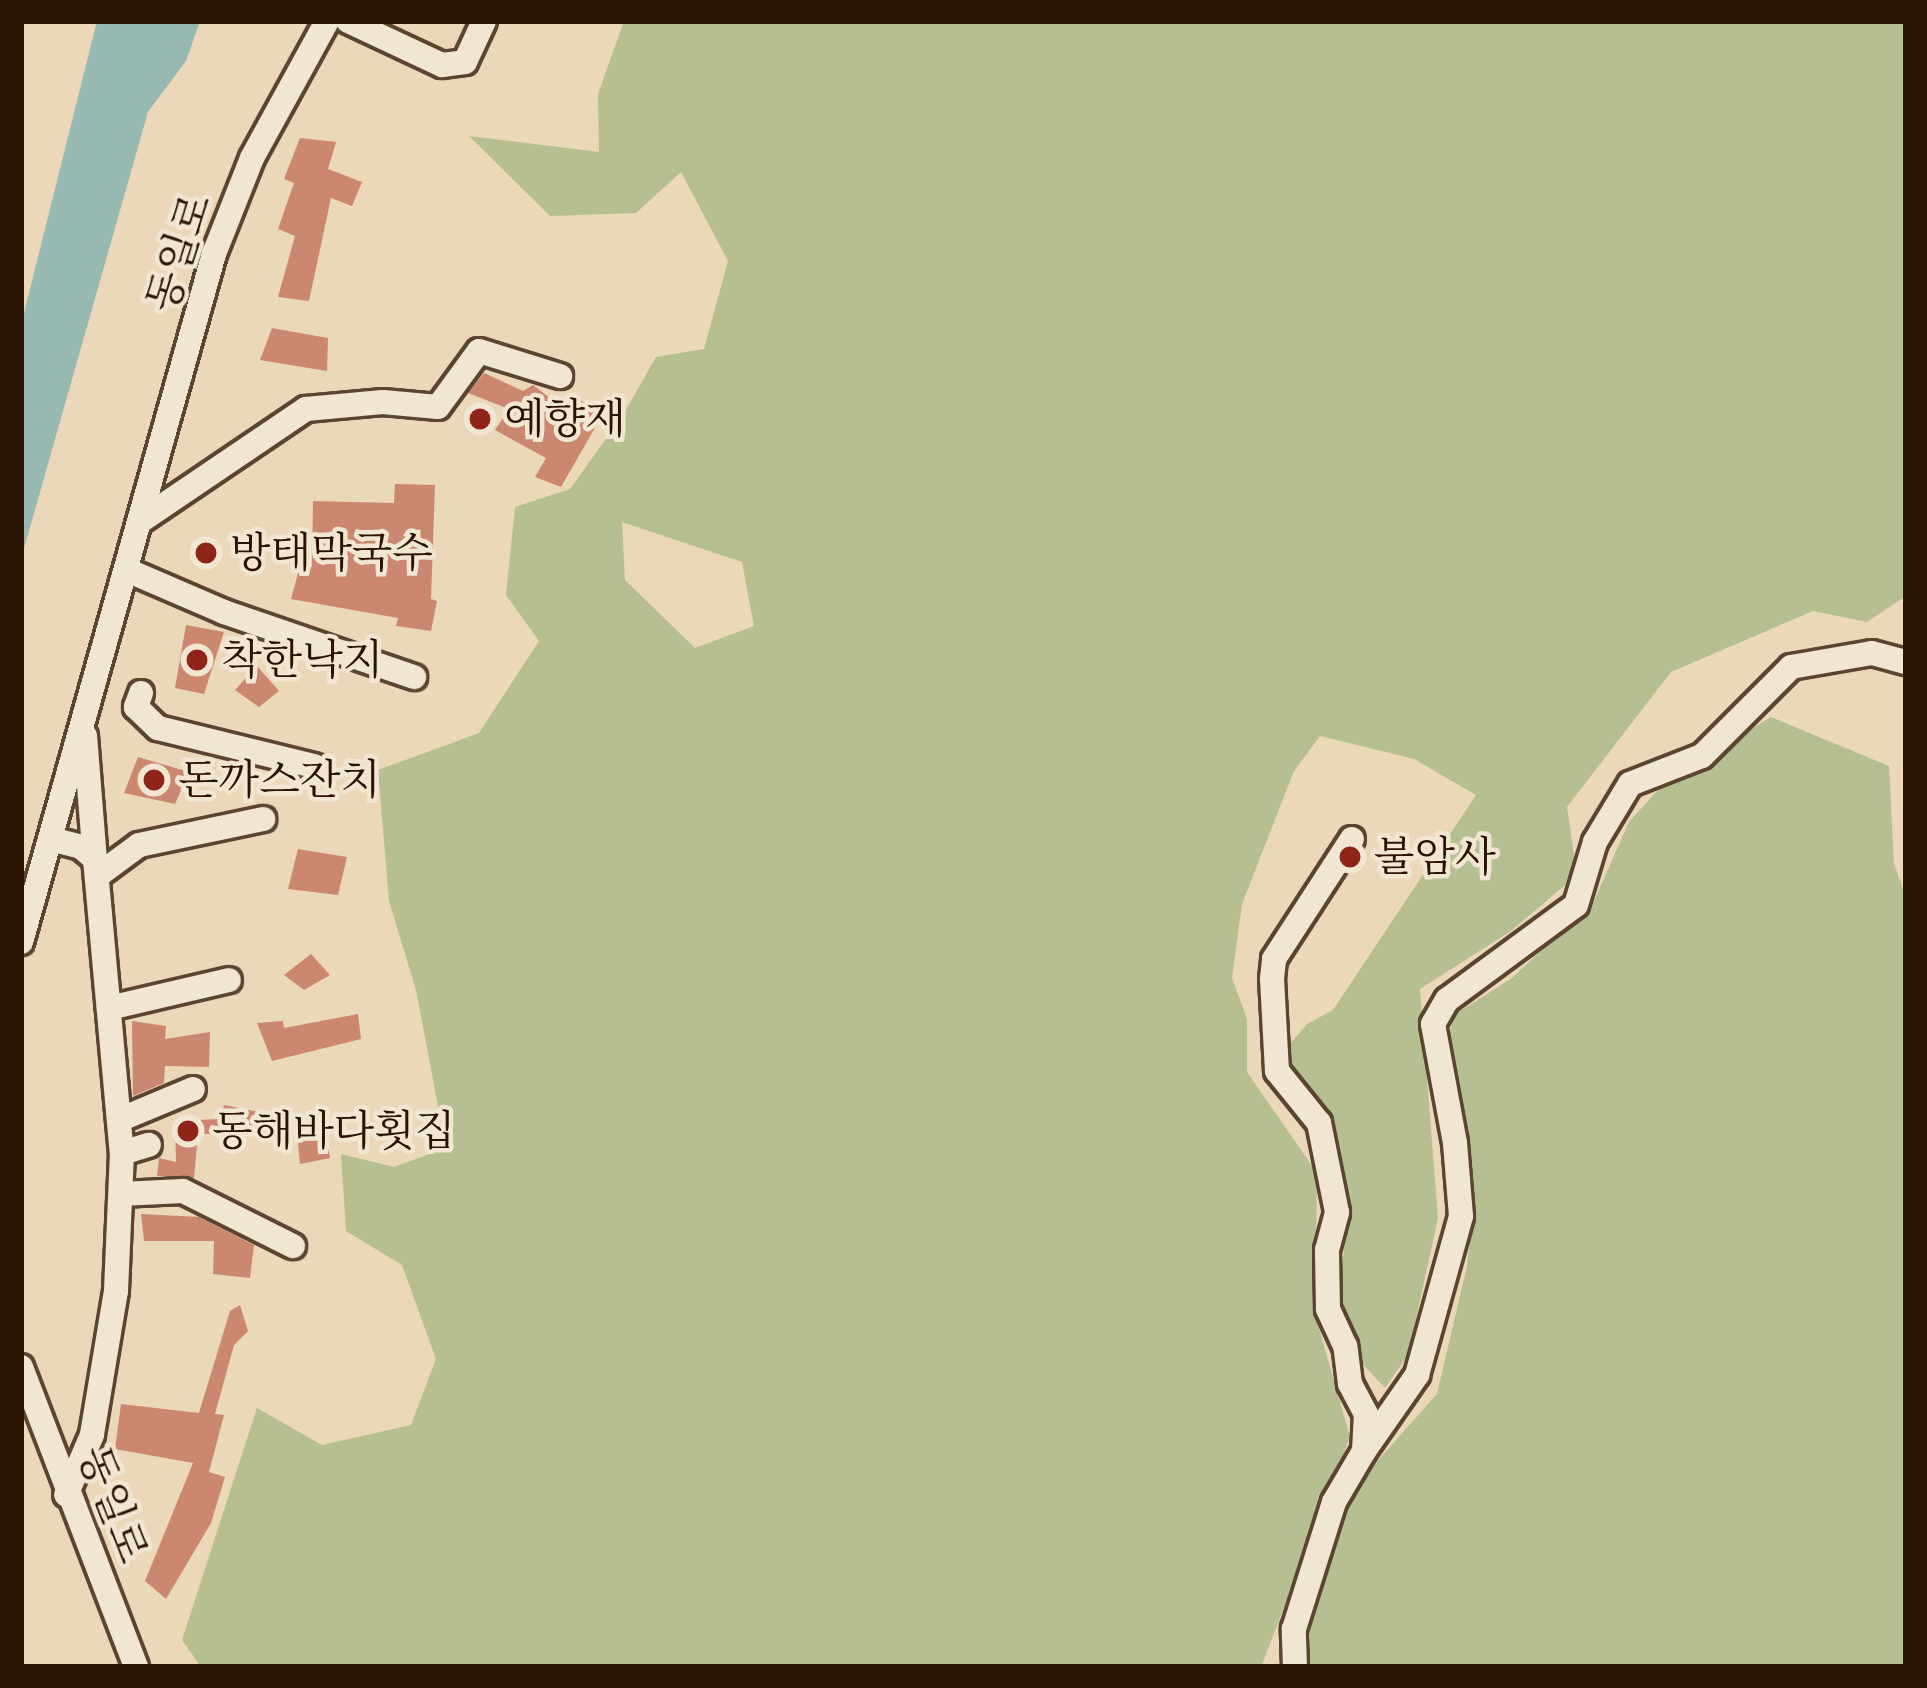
<!DOCTYPE html>
<html>
<head>
<meta charset="utf-8">
<style>
	body { margin:0 }
	#map { position:relative; width:1927px; height:1688px; overflow:hidden; background:#ead8b8; font-family:"IM FELL Great Primer","Noto Serif KR",serif }
	div>[style] { position:absolute }
	.green>* { inset:0; background:#b6bf8f }
	.water>* { inset:0; background:#98b9b1 }
	.building>* { inset:0; background:#cb876f }
	.roads { filter:drop-shadow(3px 0 #5b4430) drop-shadow(-3px 0 #5b4430) drop-shadow(0 3px #5b4430) drop-shadow(0 -3px #5b4430) }
	.minor>* { height:24px; margin:-12px; padding:0 12px; transform-origin:12px; border-radius:12px; background:#f1e6d1 }
	.dots>* { width:33px; height:33px; translate:-50% -50%; box-sizing:border-box; border:6px solid #f1e6d1; border-radius:50% }
	span { translate:-50% -50%; white-space:nowrap; text-align:center; line-height:1.15; -webkit-text-stroke:9px #f1e6d1; paint-order:stroke }
	.street-label { font-size:42px; color:#2b1302 }
	.poi-label { font-size:42px; color:#2b1302 }
	.left { translate:0 -50%; text-align:left }
	.frame { position:absolute; inset:0; border:24px solid #2b1302; pointer-events:none }
</style>
</head>
<body>
<div id="map">
	<div class="green">
		<i style="clip-path:polygon(evenodd,624px 21px,1906px 21px,1906px 596px,1867px 622px,1813px 611px,1671px 672px,1567px 807px,1577px 875px,1511px 931px,1420px 989px,1438px 1218px,1408px 1355px,1385px 1388px,1359px 1360px,1338px 1307px,1348px 1208px,1284px 1051px,1307px 1024px,1333px 1010px,1476px 795px,1414px 759px,1320px 736px,1294px 771px,1242px 904px,1232px 978px,1247px 1019px,1247px 1072px,1317px 1173px,1315px 1314px,1350px 1437px,1261px 1667px,201px 1667px,182px 1640px,257px 1408px,322px 1445px,411px 1425px,436px 1359px,402px 1265px,346px 1231px,341px 1154px,394px 1167px,446px 1148px,416px 990px,389px 901px,378px 770px,479px 733px,539px 641px,506px 595px,515px 507px,570px 489px,623px 415px,656px 357px,704px 349px,728px 261px,681px 172px,636px 213px,550px 216px,469px 136px,599px 152px,598px 94px,624px 21px,622px 522px,742px 562px,754px 626px,695px 648px,625px 580px,622px 522px)"></i>
		<i style="clip-path:polygon(1771px 717px,1889px 766px,1894px 864px,1906px 897px,1906px 1667px,1305px 1667px,1311px 1613px,1340px 1514px,1371px 1468px,1437px 1394px,1467px 1266px,1474px 1203px,1448px 1040px,1454px 1015px,1512px 978px,1594px 901px,1629px 822px,1665px 782px)"></i>
	</div>
	<div class="water">
		<i style="clip-path:polygon(97px 21px,200px 21px,186px 61px,148px 112px,21px 559px,21px 325px)"></i>
	</div>
	<div class="building">
		<i style="clip-path:polygon(300px 138px,336px 142px,328px 169px,362px 182px,352px 206px,331px 198px,309px 301px,278px 297px,295px 236px,278px 229px,294px 183px,284px 179px)"></i>
		<i style="clip-path:polygon(272px 328px,328px 338px,327px 371px,260px 360px)"></i>
		<i style="clip-path:polygon(484px 373px,523px 391px,533px 385px,569px 413px,577px 399px,604px 412px,561px 487px,535px 477px,546px 458px,495px 430px,509px 409px,468px 393px)"></i>
		<i style="clip-path:polygon(395px 484px,435px 485px,431px 599px,437px 601px,431px 631px,396px 626px,398px 618px,291px 599px,300px 566px,312px 567px,313px 501px,394px 503px)"></i>
		<i style="clip-path:polygon(186px 625px,224px 632px,204px 694px,175px 688px)"></i>
		<i style="clip-path:polygon(257px 666px,279px 691px,259px 707px,235px 690px)"></i>
		<i style="clip-path:polygon(138px 757px,189px 772px,175px 804px,124px 793px)"></i>
		<i style="clip-path:polygon(298px 849px,347px 857px,338px 895px,288px 889px)"></i>
		<i style="clip-path:polygon(311px 954px,330px 975px,304px 990px,284px 975px)"></i>
		<i style="clip-path:polygon(358px 1014px,361px 1039px,272px 1061px,257px 1023px,283px 1021px,284px 1028px)"></i>
		<i style="clip-path:polygon(132px 1021px,166px 1026px,165px 1039px,210px 1032px,209px 1067px,165px 1066px,164px 1083px,133px 1096px)"></i>
		<i style="clip-path:polygon(224px 1105px,263px 1113px,257px 1133px,198px 1134px,194px 1178px,157px 1176px,159px 1158px,176px 1162px,175px 1121px,220px 1119px)"></i>
		<i style="clip-path:polygon(297px 1133px,326px 1133px,330px 1158px,300px 1164px)"></i>
		<i style="clip-path:polygon(141px 1214px,199px 1217px,254px 1245px,250px 1278px,213px 1274px,214px 1241px,144px 1241px)"></i>
		<i style="clip-path:polygon(240px 1305px,248px 1331px,234px 1345px,215px 1414px,224px 1415px,209px 1472px,225px 1477px,211px 1523px,166px 1599px,145px 1581px,193px 1463px,115px 1449px,121px 1404px,199px 1413px,230px 1311px)"></i>
	</div>
	<div class="roads">
		<div class="minor">
			<i style="left:348px;top:21px;width:104px;rotate:25.1deg"></i>
			<i style="left:442px;top:65px;width:23px;rotate:-7deg"></i>
			<i style="left:465px;top:62px;width:45px;rotate:-65.1deg"></i>
			<i style="left:139px;top:522px;width:202px;rotate:-34.1deg"></i>
			<i style="left:306px;top:409px;width:77px;rotate:-5.2deg"></i>
			<i style="left:383px;top:402px;width:55px;rotate:5.2deg"></i>
			<i style="left:438px;top:407px;width:69px;rotate:-53.8deg"></i>
			<i style="left:479px;top:351px;width:85px;rotate:17.2deg"></i>
			<i style="left:129px;top:571px;width:103px;rotate:23.3deg"></i>
			<i style="left:224px;top:612px;width:201px;rotate:18.9deg"></i>
			<i style="left:141px;top:693px;width:15px;rotate:110deg"></i>
			<i style="left:136px;top:707px;width:30px;rotate:44deg"></i>
			<i style="left:158px;top:728px;width:161px;rotate:13.7deg"></i>
			<i style="left:85px;top:736px;width:123px;rotate:85.4deg"></i>
			<i style="left:50px;top:839px;width:32px;rotate:14deg"></i>
			<i style="left:81px;top:847px;width:18px;rotate:41deg"></i>
			<i style="left:95px;top:859px;width:295px;rotate:84.8deg"></i>
			<i style="left:122px;top:1153px;width:138px;rotate:92.5deg"></i>
			<i style="left:116px;top:1291px;width:146px;rotate:99.5deg"></i>
			<i style="left:92px;top:1435px;width:65px;rotate:113.4deg"></i>
			<i style="left:97px;top:876px;width:52px;rotate:-36.4deg"></i>
			<i style="left:139px;top:845px;width:127px;rotate:-11.8deg"></i>
			<i style="left:21px;top:942px;width:715px;rotate:-74.33deg"></i>
			<i style="left:214px;top:254px;width:103px;rotate:-68.4deg"></i>
			<i style="left:252px;top:158px;width:156px;rotate:-61.3deg"></i>
			<i style="left:109px;top:1008px;width:123px;rotate:-13.1deg"></i>
			<i style="left:119px;top:1120px;width:80px;rotate:-22.7deg"></i>
			<i style="left:122px;top:1153px;width:28px;rotate:-17deg"></i>
			<i style="left:121px;top:1194px;width:62px;rotate:-2.8deg"></i>
			<i style="left:183px;top:1191px;width:123px;rotate:26.6deg"></i>
			<i style="left:21px;top:1367px;width:321px;rotate:69deg"></i>
			<i style="left:1364px;top:1451px;width:93px;rotate:-55.1deg"></i>
			<i style="left:1417px;top:1375px;width:165px;rotate:-74.5deg"></i>
			<i style="left:1461px;top:1216px;width:73px;rotate:-94.7deg"></i>
			<i style="left:1455px;top:1143px;width:121px;rotate:-100.5deg"></i>
			<i style="left:1433px;top:1024px;width:28px;rotate:-60deg"></i>
			<i style="left:1447px;top:1000px;width:160px;rotate:-36.4deg"></i>
			<i style="left:1576px;top:905px;width:66px;rotate:-73.2deg"></i>
			<i style="left:1595px;top:842px;width:68px;rotate:-58.9deg"></i>
			<i style="left:1630px;top:784px;width:77px;rotate:-21.3deg"></i>
			<i style="left:1702px;top:756px;width:126px;rotate:-45deg"></i>
			<i style="left:1791px;top:667px;width:82px;rotate:-9.8deg"></i>
			<i style="left:1872px;top:653px;width:35px;rotate:15deg"></i>
			<i style="left:1295px;top:1667px;width:38px;rotate:-92deg"></i>
			<i style="left:1294px;top:1629px;width:133px;rotate:-72.5deg"></i>
			<i style="left:1334px;top:1502px;width:59px;rotate:-59.5deg"></i>
			<i style="left:1364px;top:1451px;width:37px;rotate:-87deg"></i>
			<i style="left:1366px;top:1414px;width:34px;rotate:-118deg"></i>
			<i style="left:1350px;top:1384px;width:38px;rotate:-97deg"></i>
			<i style="left:1345px;top:1346px;width:41px;rotate:-114.7deg"></i>
			<i style="left:1328px;top:1309px;width:59px;rotate:-91deg"></i>
			<i style="left:1327px;top:1250px;width:39px;rotate:-75deg"></i>
			<i style="left:1337px;top:1212px;width:91px;rotate:-101.4deg"></i>
			<i style="left:1319px;top:1123px;width:67px;rotate:-128.9deg"></i>
			<i style="left:1277px;top:1071px;width:92px;rotate:-93.1deg"></i>
			<i style="left:1272px;top:979px;width:20px;rotate:-84deg"></i>
			<i style="left:1274px;top:959px;width:143px;rotate:-57deg"></i>
		</div>
	</div>
	<div class="dots">
		<i style="left:480px;top:419px;background:#8f2418"></i>
		<i style="left:206px;top:553px;background:#8f2418"></i>
		<i style="left:197px;top:660px;background:#8f2418"></i>
		<i style="left:154px;top:780px;background:#8f2418"></i>
		<i style="left:1350px;top:857px;background:#8f2418"></i>
		<i style="left:188px;top:1131px;background:#8f2418"></i>
	</div>
	<div class="street-label">
		<span style="left:179px;top:253px;rotate:-72deg">동일로</span>
		<span style="left:113px;top:1504px;rotate:69deg">동일로</span>
	</div>
	<div class="poi-label">
		<span class="left" style="left:504px;top:419px">예향재</span>
		<span class="left" style="left:230px;top:553px">방태막국수</span>
		<span class="left" style="left:221px;top:660px">착한낙지</span>
		<span class="left" style="left:178px;top:780px">돈까스잔치</span>
		<span class="left" style="left:1374px;top:857px">불암사</span>
		<span class="left" style="left:212px;top:1131px">동해바다횟집</span>
	</div>
	<div class="frame"></div>
</div>
</body>
</html>
